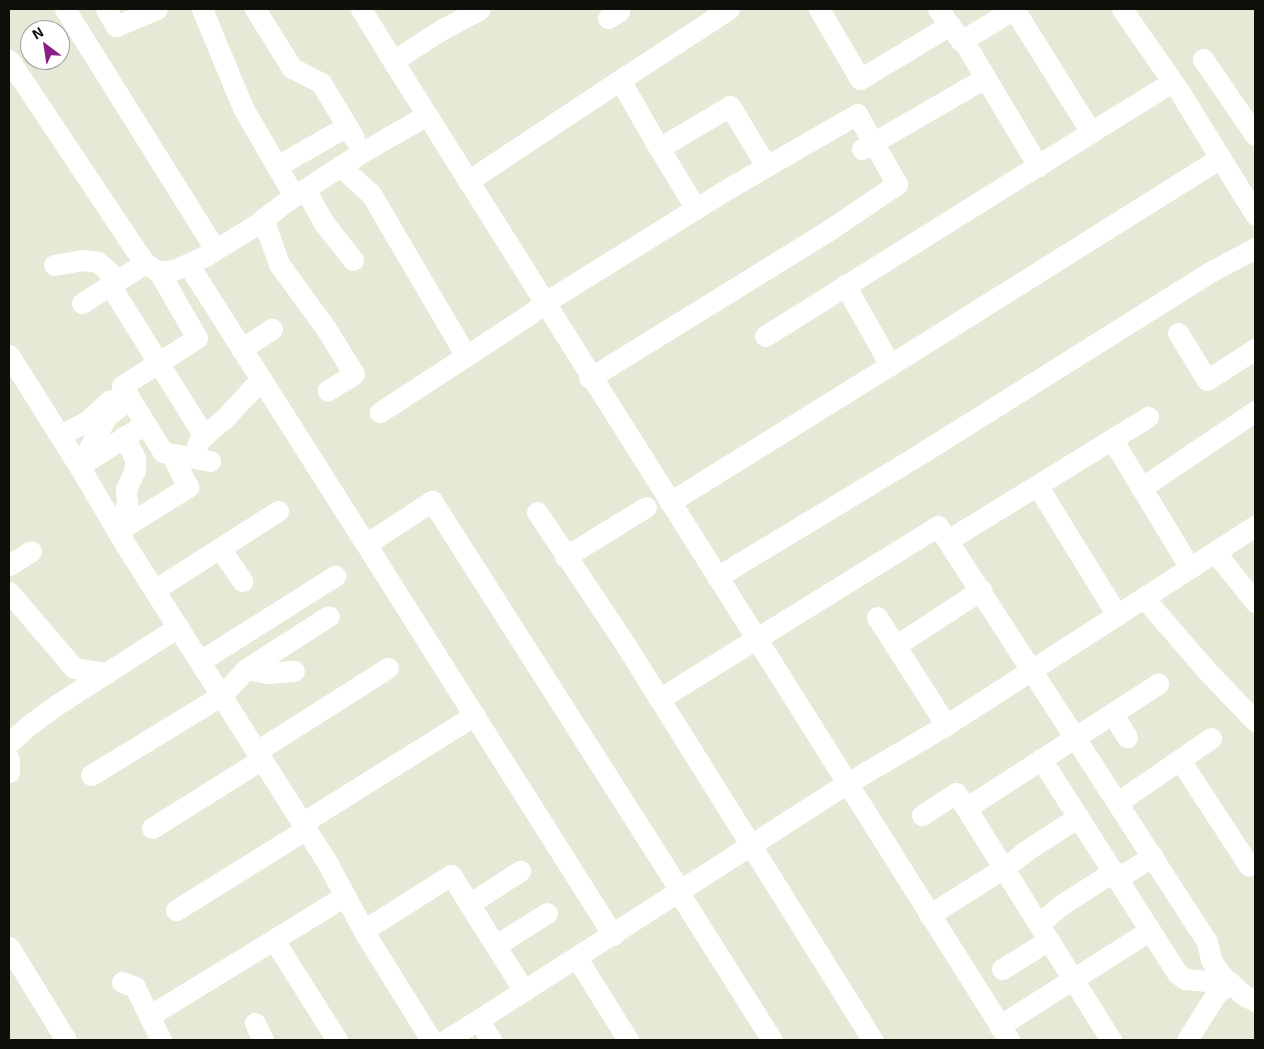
<!DOCTYPE html>
<html>
<head>
<meta charset="utf-8">
<style>
	body { margin:0 }
	#map { position:relative; width:1264px; height:1049px; overflow:hidden; background:#e6e9d6; font-family:"Exo 2",sans-serif }
	div>[style] { position:absolute }
	.minor>* { height:21px; margin:-10.5px; padding:0 10.5px; transform-origin:10.5px; border-radius:10.5px; background:#fff }
	span { translate:-50% -50%; white-space:nowrap; text-align:center; line-height:1.15; -webkit-text-stroke:5px #fff; paint-order:stroke }
	.frame { position:absolute; inset:0; border:10px solid #0e0f09; pointer-events:none }
	.north { position:absolute; left:20px; top:20px; width:50px; height:50px; box-sizing:border-box; background:#fff; border:1px solid #9f9f9d; border-radius:50%; rotate:329deg; font-size:14px; font-weight:700; line-height:20px; text-align:center; color:#0e0f09 }
	.north::after { content:''; display:block; margin:auto; width:18px; height:22px; background:#891f84; clip-path:polygon(50% 0,100% 100%,50% 72%,0 100%) }
</style>
</head>
<body>
<div id="map">
	<div class="minor">
		<i style="left:65px;top:9px;width:283px;rotate:58deg"></i>
		<i style="left:106px;top:9px;width:20px;rotate:60deg"></i>
		<i style="left:116px;top:26px;width:44px;rotate:-22.5deg"></i>
		<i style="left:202px;top:9px;width:107px;rotate:67.5deg"></i>
		<i style="left:243px;top:108px;width:102px;rotate:59.9deg"></i>
		<i style="left:255px;top:9px;width:70px;rotate:57.9deg"></i>
		<i style="left:292px;top:68px;width:33px;rotate:27deg"></i>
		<i style="left:321px;top:83px;width:50px;rotate:58.8deg"></i>
		<i style="left:361px;top:9px;width:61px;rotate:58.4deg"></i>
		<i style="left:819px;top:9px;width:81px;rotate:59.6deg"></i>
		<i style="left:860px;top:79px;width:105px;rotate:-31deg"></i>
		<i style="left:938px;top:9px;width:39px;rotate:54deg"></i>
		<i style="left:961px;top:41px;width:62px;rotate:-31.1deg"></i>
		<i style="left:1014px;top:9px;width:145px;rotate:58deg"></i>
		<i style="left:1091px;top:132px;width:95px;rotate:-31.7deg"></i>
		<i style="left:1122px;top:9px;width:100px;rotate:55.2deg"></i>
		<i style="left:1179px;top:91px;width:145px;rotate:58.3deg"></i>
		<i style="left:608px;top:18px;width:13px;rotate:-32deg"></i>
		<i style="left:619px;top:11px;width:3px;rotate:-135deg"></i>
		<i style="left:963px;top:40px;width:147px;rotate:59.2deg"></i>
		<i style="left:1203px;top:59px;width:92px;rotate:55.6deg"></i>
		<i style="left:9px;top:60px;width:227px;rotate:56.3deg"></i>
		<i style="left:135px;top:249px;width:17px;rotate:54deg"></i>
		<i style="left:145px;top:263px;width:17px;rotate:33deg"></i>
		<i style="left:159px;top:272px;width:15px;rotate:-8deg"></i>
		<i style="left:174px;top:270px;width:34px;rotate:-24deg"></i>
		<i style="left:205px;top:256px;width:57px;rotate:-31.5deg"></i>
		<i style="left:254px;top:226px;width:43px;rotate:-37.4deg"></i>
		<i style="left:288px;top:200px;width:85px;rotate:-32.9deg"></i>
		<i style="left:359px;top:154px;width:78px;rotate:-29.8deg"></i>
		<i style="left:427px;top:115px;width:1093px;rotate:57.82deg"></i>
		<i style="left:620px;top:80px;width:130px;rotate:-33.1deg"></i>
		<i style="left:427px;top:115px;width:64px;rotate:-122.2deg"></i>
		<i style="left:393px;top:61px;width:57px;rotate:-32.9deg"></i>
		<i style="left:441px;top:30px;width:44px;rotate:-28.3deg"></i>
		<i style="left:862px;top:149px;width:142px;rotate:-30deg"></i>
		<i style="left:277px;top:166px;width:81px;rotate:-29.7deg"></i>
		<i style="left:347px;top:126px;width:14px;rotate:60deg"></i>
		<i style="left:340px;top:166px;width:42px;rotate:42.1deg"></i>
		<i style="left:371px;top:194px;width:188px;rotate:59.6deg"></i>
		<i style="left:466px;top:356px;width:103px;rotate:146.9deg"></i>
		<i style="left:468px;top:181px;width:182px;rotate:-33.6deg"></i>
		<i style="left:620px;top:80px;width:78px;rotate:60.2deg"></i>
		<i style="left:305px;top:189px;width:39px;rotate:61deg"></i>
		<i style="left:324px;top:223px;width:47px;rotate:51.9deg"></i>
		<i style="left:696px;top:209px;width:71px;rotate:-121.2deg"></i>
		<i style="left:659px;top:148px;width:82px;rotate:-30.6deg"></i>
		<i style="left:730px;top:106px;width:70px;rotate:59deg"></i>
		<i style="left:263px;top:219px;width:48px;rotate:70.4deg"></i>
		<i style="left:279px;top:264px;width:78px;rotate:53.9deg"></i>
		<i style="left:325px;top:327px;width:55px;rotate:58.3deg"></i>
		<i style="left:354px;top:374px;width:31px;rotate:148deg"></i>
		<i style="left:188px;top:264px;width:332px;rotate:57.6deg"></i>
		<i style="left:54px;top:265px;width:28px;rotate:-10deg"></i>
		<i style="left:82px;top:260px;width:16px;rotate:7deg"></i>
		<i style="left:98px;top:262px;width:27px;rotate:42deg"></i>
		<i style="left:159px;top:272px;width:76px;rotate:60.1deg"></i>
		<i style="left:197px;top:338px;width:89px;rotate:147.4deg"></i>
		<i style="left:122px;top:386px;width:78px;rotate:58.2deg"></i>
		<i style="left:163px;top:452px;width:48px;rotate:10.8deg"></i>
		<i style="left:110px;top:285px;width:178px;rotate:58.1deg"></i>
		<i style="left:845px;top:285px;width:92px;rotate:60.6deg"></i>
		<i style="left:890px;top:365px;width:390px;rotate:-32.1deg"></i>
		<i style="left:82px;top:303px;width:75px;rotate:-32.4deg"></i>
		<i style="left:1178px;top:333px;width:55px;rotate:58.3deg"></i>
		<i style="left:1207px;top:380px;width:57px;rotate:-32.9deg"></i>
		<i style="left:765px;top:336px;width:385px;rotate:-32deg"></i>
		<i style="left:241px;top:349px;width:37px;rotate:-33deg"></i>
		<i style="left:9px;top:355px;width:131px;rotate:57.8deg"></i>
		<i style="left:79px;top:466px;width:78px;rotate:-32.5deg"></i>
		<i style="left:466px;top:356px;width:77px;rotate:-33.3deg"></i>
		<i style="left:530px;top:314px;width:18px;rotate:-38deg"></i>
		<i style="left:544px;top:303px;width:218px;rotate:-31.9deg"></i>
		<i style="left:729px;top:188px;width:148px;rotate:-30deg"></i>
		<i style="left:857px;top:114px;width:81px;rotate:60.3deg"></i>
		<i style="left:897px;top:184px;width:86px;rotate:145.9deg"></i>
		<i style="left:826px;top:232px;width:278px;rotate:148.3deg"></i>
		<i style="left:130px;top:399px;width:29px;rotate:144deg"></i>
		<i style="left:107px;top:416px;width:57px;rotate:119.2deg"></i>
		<i style="left:79px;top:466px;width:91px;rotate:59.5deg"></i>
		<i style="left:125px;top:544px;width:381px;rotate:57.6deg"></i>
		<i style="left:329px;top:866px;width:78px;rotate:61.8deg"></i>
		<i style="left:366px;top:935px;width:123px;rotate:58.2deg"></i>
		<i style="left:60px;top:435px;width:30px;rotate:-27deg"></i>
		<i style="left:87px;top:421px;width:31px;rotate:-42deg"></i>
		<i style="left:1112px;top:439px;width:151px;rotate:58.8deg"></i>
		<i style="left:197px;top:446px;width:8px;rotate:-67deg"></i>
		<i style="left:200px;top:439px;width:31px;rotate:-40deg"></i>
		<i style="left:224px;top:419px;width:53px;rotate:-47.3deg"></i>
		<i style="left:1037px;top:485px;width:153px;rotate:58.4deg"></i>
		<i style="left:1141px;top:488px;width:138px;rotate:-34deg"></i>
		<i style="left:670px;top:502px;width:259px;rotate:-31.9deg"></i>
		<i style="left:537px;top:512px;width:162px;rotate:56.3deg"></i>
		<i style="left:627px;top:647px;width:464px;rotate:58deg"></i>
		<i style="left:117px;top:531px;width:84px;rotate:-31.8deg"></i>
		<i style="left:188px;top:487px;width:36px;rotate:-117deg"></i>
		<i style="left:117px;top:531px;width:30px;rotate:-70deg"></i>
		<i style="left:127px;top:503px;width:14px;rotate:-94deg"></i>
		<i style="left:126px;top:489px;width:21px;rotate:-65deg"></i>
		<i style="left:135px;top:470px;width:12px;rotate:-90deg"></i>
		<i style="left:135px;top:458px;width:24px;rotate:-118deg"></i>
		<i style="left:948px;top:540px;width:235px;rotate:-31.6deg"></i>
		<i style="left:220px;top:548px;width:40px;rotate:56deg"></i>
		<i style="left:1215px;top:552px;width:64px;rotate:51.3deg"></i>
		<i style="left:565px;top:557px;width:95px;rotate:-31.7deg"></i>
		<i style="left:9px;top:565px;width:26px;rotate:-32deg"></i>
		<i style="left:717px;top:577px;width:228px;rotate:-31.2deg"></i>
		<i style="left:912px;top:459px;width:354px;rotate:-32.1deg"></i>
		<i style="left:1212px;top:271px;width:49px;rotate:-28.1deg"></i>
		<i style="left:154px;top:590px;width:147px;rotate:-32.5deg"></i>
		<i style="left:9px;top:592px;width:100px;rotate:49.5deg"></i>
		<i style="left:74px;top:668px;width:33px;rotate:9deg"></i>
		<i style="left:1144px;top:598px;width:98px;rotate:49.1deg"></i>
		<i style="left:1208px;top:672px;width:68px;rotate:46.2deg"></i>
		<i style="left:877px;top:617px;width:128px;rotate:57.4deg"></i>
		<i style="left:946px;top:725px;width:368px;rotate:-32.8deg"></i>
		<i style="left:895px;top:646px;width:103px;rotate:-33.1deg"></i>
		<i style="left:200px;top:661px;width:160px;rotate:-32.2deg"></i>
		<i style="left:246px;top:669px;width:23px;rotate:10deg"></i>
		<i style="left:269px;top:673px;width:25px;rotate:-5deg"></i>
		<i style="left:659px;top:699px;width:328px;rotate:-31.8deg"></i>
		<i style="left:938px;top:526px;width:495px;rotate:57.1deg"></i>
		<i style="left:1207px;top:942px;width:18px;rotate:77deg"></i>
		<i style="left:1211px;top:960px;width:18px;rotate:56deg"></i>
		<i style="left:1221px;top:975px;width:32px;rotate:41deg"></i>
		<i style="left:1245px;top:996px;width:11px;rotate:27deg"></i>
		<i style="left:1113px;top:714px;width:27px;rotate:59deg"></i>
		<i style="left:9px;top:743px;width:27px;rotate:-42deg"></i>
		<i style="left:29px;top:725px;width:36px;rotate:-36deg"></i>
		<i style="left:58px;top:704px;width:143px;rotate:-32.7deg"></i>
		<i style="left:257px;top:751px;width:155px;rotate:-32.4deg"></i>
		<i style="left:9px;top:759px;width:13px;rotate:90deg"></i>
		<i style="left:1180px;top:760px;width:126px;rotate:56.9deg"></i>
		<i style="left:91px;top:775px;width:153px;rotate:-31.4deg"></i>
		<i style="left:222px;top:695px;width:35px;rotate:-47deg"></i>
		<i style="left:246px;top:669px;width:98px;rotate:-32.6deg"></i>
		<i style="left:1118px;top:802px;width:113px;rotate:-34.5deg"></i>
		<i style="left:966px;top:808px;width:274px;rotate:58deg"></i>
		<i style="left:922px;top:815px;width:40px;rotate:-32.9deg"></i>
		<i style="left:956px;top:793px;width:18px;rotate:56deg"></i>
		<i style="left:966px;top:808px;width:229px;rotate:-32.9deg"></i>
		<i style="left:1078px;top:817px;width:185px;rotate:57.6deg"></i>
		<i style="left:1177px;top:973px;width:10px;rotate:37deg"></i>
		<i style="left:1185px;top:979px;width:45px;rotate:5.1deg"></i>
		<i style="left:302px;top:823px;width:204px;rotate:-32deg"></i>
		<i style="left:152px;top:828px;width:130px;rotate:-32.1deg"></i>
		<i style="left:1118px;top:878px;width:41px;rotate:-32.2deg"></i>
		<i style="left:679px;top:893px;width:174px;rotate:57.7deg"></i>
		<i style="left:469px;top:904px;width:61px;rotate:-32.9deg"></i>
		<i style="left:176px;top:910px;width:153px;rotate:-31.9deg"></i>
		<i style="left:929px;top:915px;width:89px;rotate:-32.1deg"></i>
		<i style="left:1004px;top:868px;width:29px;rotate:-38deg"></i>
		<i style="left:1027px;top:850px;width:61px;rotate:-32.9deg"></i>
		<i style="left:1078px;top:817px;width:69px;rotate:-122.5deg"></i>
		<i style="left:1039px;top:924px;width:29px;rotate:-41deg"></i>
		<i style="left:1061px;top:905px;width:63px;rotate:-32.7deg"></i>
		<i style="left:364px;top:930px;width:103px;rotate:-32.3deg"></i>
		<i style="left:451px;top:875px;width:137px;rotate:57.8deg"></i>
		<i style="left:613px;top:935px;width:462px;rotate:-122.3deg"></i>
		<i style="left:366px;top:544px;width:79px;rotate:-33.1deg"></i>
		<i style="left:432px;top:501px;width:464px;rotate:57.5deg"></i>
		<i style="left:274px;top:940px;width:118px;rotate:57.8deg"></i>
		<i style="left:496px;top:945px;width:60px;rotate:-32.1deg"></i>
		<i style="left:9px;top:947px;width:109px;rotate:58.5deg"></i>
		<i style="left:577px;top:958px;width:97px;rotate:58.1deg"></i>
		<i style="left:1002px;top:969px;width:55px;rotate:-31.7deg"></i>
		<i style="left:122px;top:982px;width:14px;rotate:21deg"></i>
		<i style="left:135px;top:987px;width:32px;rotate:64deg"></i>
		<i style="left:149px;top:1016px;width:230px;rotate:-31.5deg"></i>
		<i style="left:149px;top:1016px;width:27px;rotate:63deg"></i>
		<i style="left:478px;top:1020px;width:437px;rotate:-32.7deg"></i>
		<i style="left:846px;top:784px;width:116px;rotate:-30.5deg"></i>
		<i style="left:255px;top:1023px;width:19px;rotate:65deg"></i>
		<i style="left:999px;top:1026px;width:179px;rotate:-32.4deg"></i>
		<i style="left:446px;top:1040px;width:38px;rotate:-32deg"></i>
		<i style="left:478px;top:1020px;width:24px;rotate:57deg"></i>
		<i style="left:1187px;top:1040px;width:54px;rotate:-57.8deg"></i>
		<i style="left:1216px;top:994px;width:18px;rotate:-38deg"></i>
	</div>
	<div class="frame"></div>
	<div class="north">N</div>
</div>
</body>
</html>
